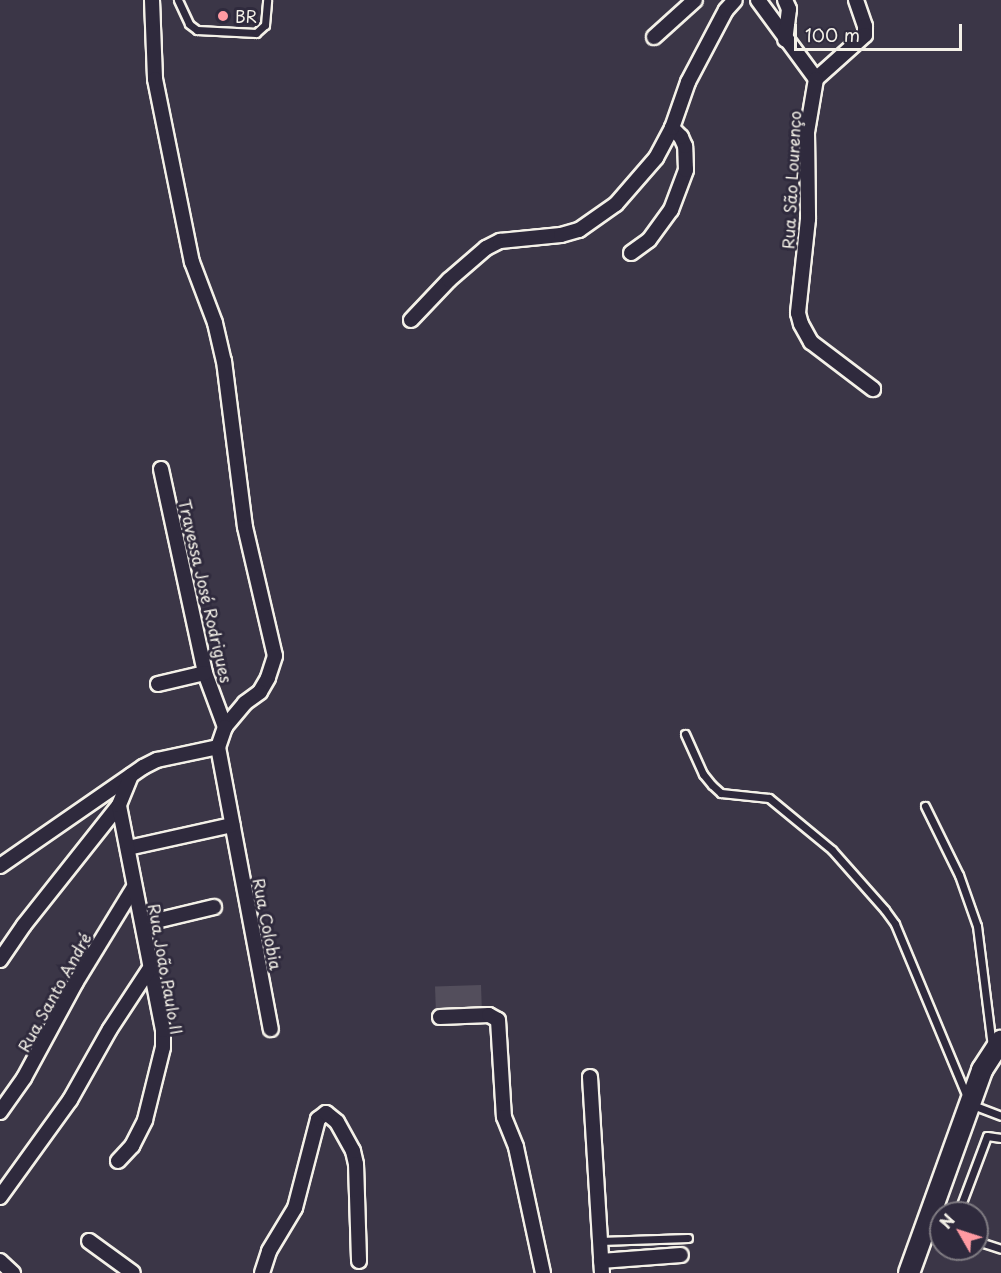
<!DOCTYPE html>
<html>
<head>
<meta charset="utf-8">
<style>
	body { margin:0 }
	#map { position:relative; width:1001px; height:1273px; overflow:hidden; background:#3b3647; font-family:"Playpen Sans",sans-serif }
	div>[style] { position:absolute }
	.green>* { inset:0; background:#534e5c; transform-origin:0 0 }
	.roads { filter:drop-shadow(2px 0 #f4f1e8) drop-shadow(-2px 0 #f4f1e8) drop-shadow(0 2px #f4f1e8) drop-shadow(0 -2px #f4f1e8) }
	.service>* { height:7px; margin:-3.5px; padding:0 3.5px; transform-origin:3.5px; border-radius:3.5px; background:#2f2a3d }
	.minor>* { height:14px; margin:-7px; padding:0 7px; transform-origin:7px; border-radius:7px; background:#2f2a3d }
	.secondary>* { height:20px; margin:-10px; padding:0 10px; transform-origin:10px; border-radius:10px; background:#2f2a3d }
	.dots>* { width:16px; height:16px; translate:-50% -50%; box-sizing:border-box; border:3px solid #2f2a3d; border-radius:50% }
	span { translate:-50% -50%; white-space:nowrap; text-align:center; line-height:1.15; -webkit-text-stroke:6px #2f2a3d; paint-order:stroke }
	.poi-label { font-size:16px; color:#f4f1e8 }
	.left { translate:0 -50%; text-align:left }
	.street-label { font-size:16px; color:#f4f1e8 }
	.north { position:absolute; left:929px; top:1201px; width:60px; height:60px; box-sizing:border-box; background:#2f2a3d; border:2px solid #7e7a81; border-radius:50%; rotate:309deg; font-size:16px; font-weight:700; line-height:24px; text-align:center; color:#f4f1e8 }
	.north::after { content:''; display:block; margin:auto; width:21px; height:27px; background:#ff9aa2; clip-path:polygon(50% 0,100% 100%,50% 72%,0 100%) }
	.scale { position:absolute; left:794px; top:24px; width:168px; height:27px; box-sizing:border-box; border:3px solid #f4f1e8; border-top:0; padding-left:8px; font-size:18px; line-height:21px; white-space:nowrap; color:#f4f1e8; -webkit-text-stroke:4px #2f2a3d; paint-order:stroke }
</style>
</head>
<body>
<div id="map">
	<div class="green">
		<i style="left:481px;top:985px;width:25px;height:46px;rotate:88deg"></i>
	</div>
	<div class="roads">
		<div class="service">
			<i style="left:178px;top:0;width:26px;rotate:65deg"></i>
			<i style="left:189px;top:24px;width:10px;rotate:37deg"></i>
			<i style="left:197px;top:30px;width:59px;rotate:2.9deg"></i>
			<i style="left:256px;top:33px;width:12px;rotate:-42deg"></i>
			<i style="left:265px;top:25px;width:25px;rotate:-85deg"></i>
			<i style="left:685px;top:734px;width:44px;rotate:65.8deg"></i>
			<i style="left:703px;top:774px;width:14px;rotate:51deg"></i>
			<i style="left:712px;top:785px;width:12px;rotate:42deg"></i>
			<i style="left:721px;top:793px;width:48px;rotate:5.9deg"></i>
			<i style="left:769px;top:798px;width:82px;rotate:39.5deg"></i>
			<i style="left:832px;top:850px;width:80px;rotate:48.5deg"></i>
			<i style="left:885px;top:910px;width:17px;rotate:54deg"></i>
			<i style="left:895px;top:924px;width:195px;rotate:67.4deg"></i>
			<i style="left:970px;top:1104px;width:33px;rotate:21deg"></i>
			<i style="left:925px;top:806px;width:77px;rotate:63.8deg"></i>
			<i style="left:959px;top:875px;width:54px;rotate:70.6deg"></i>
			<i style="left:977px;top:926px;width:122px;rotate:82.9deg"></i>
			<i style="left:958px;top:1213px;width:82px;rotate:-69.4deg"></i>
			<i style="left:987px;top:1136px;width:14px;rotate:8deg"></i>
			<i style="left:600px;top:1241px;width:88px;rotate:-2deg"></i>
			<i style="left:977px;top:1241px;width:25px;rotate:18deg"></i>
		</div>
		<div class="minor">
			<i style="left:152px;top:0;width:79px;rotate:87.8deg"></i>
			<i style="left:155px;top:79px;width:187px;rotate:78.6deg"></i>
			<i style="left:192px;top:262px;width:65px;rotate:69.3deg"></i>
			<i style="left:215px;top:323px;width:39px;rotate:77deg"></i>
			<i style="left:224px;top:361px;width:167px;rotate:82.8deg"></i>
			<i style="left:245px;top:527px;width:132px;rotate:76.9deg"></i>
			<i style="left:275px;top:656px;width:23px;rotate:108deg"></i>
			<i style="left:268px;top:678px;width:16px;rotate:120deg"></i>
			<i style="left:260px;top:692px;width:19px;rotate:144deg"></i>
			<i style="left:245px;top:703px;width:31px;rotate:130deg"></i>
			<i style="left:758px;top:0;width:98px;rotate:53.7deg"></i>
			<i style="left:785px;top:0;width:10px;rotate:66deg"></i>
			<i style="left:789px;top:9px;width:31px;rotate:97deg"></i>
			<i style="left:856px;top:0;width:28px;rotate:71deg"></i>
			<i style="left:865px;top:26px;width:9px;rotate:90deg"></i>
			<i style="left:865px;top:35px;width:66px;rotate:138.1deg"></i>
			<i style="left:816px;top:79px;width:54px;rotate:99.6deg"></i>
			<i style="left:807px;top:132px;width:87px;rotate:89.3deg"></i>
			<i style="left:808px;top:219px;width:95px;rotate:96.1deg"></i>
			<i style="left:798px;top:313px;width:11px;rotate:75deg"></i>
			<i style="left:801px;top:324px;width:21px;rotate:61deg"></i>
			<i style="left:811px;top:342px;width:78px;rotate:37.2deg"></i>
			<i style="left:654px;top:37px;width:55px;rotate:-42.1deg"></i>
			<i style="left:631px;top:253px;width:22px;rotate:-36deg"></i>
			<i style="left:649px;top:240px;width:37px;rotate:-54deg"></i>
			<i style="left:671px;top:210px;width:43px;rotate:-69.4deg"></i>
			<i style="left:686px;top:170px;width:24px;rotate:-92deg"></i>
			<i style="left:685px;top:146px;width:10px;rotate:-114deg"></i>
			<i style="left:681px;top:137px;width:13px;rotate:-135deg"></i>
			<i style="left:411px;top:320px;width:55px;rotate:-46.5deg"></i>
			<i style="left:449px;top:280px;width:49px;rotate:-40.9deg"></i>
			<i style="left:486px;top:248px;width:16px;rotate:-27deg"></i>
			<i style="left:500px;top:241px;width:61px;rotate:-5.6deg"></i>
			<i style="left:561px;top:235px;width:19px;rotate:-16deg"></i>
			<i style="left:579px;top:230px;width:45px;rotate:-35.1deg"></i>
			<i style="left:616px;top:204px;width:61px;rotate:-49deg"></i>
			<i style="left:656px;top:158px;width:34px;rotate:-62deg"></i>
			<i style="left:672px;top:128px;width:49px;rotate:-70.8deg"></i>
			<i style="left:688px;top:82px;width:81px;rotate:-62.2deg"></i>
			<i style="left:726px;top:10px;width:13px;rotate:-48deg"></i>
			<i style="left:161px;top:469px;width:209px;rotate:77.8deg"></i>
			<i style="left:205px;top:673px;width:58px;rotate:69.7deg"></i>
			<i style="left:225px;top:727px;width:21px;rotate:109deg"></i>
			<i style="left:218px;top:747px;width:287px;rotate:79.4deg"></i>
			<i style="left:158px;top:684px;width:48px;rotate:-13.2deg"></i>
			<i style="left:128px;top:848px;width:107px;rotate:-12.5deg"></i>
			<i style="left:0;top:866px;width:174px;rotate:-34.7deg"></i>
			<i style="left:143px;top:767px;width:16px;rotate:-27deg"></i>
			<i style="left:157px;top:760px;width:62px;rotate:-12deg"></i>
			<i style="left:143px;top:924px;width:73px;rotate:-13.5deg"></i>
			<i style="left:0;top:960px;width:42px;rotate:-55.6deg"></i>
			<i style="left:24px;top:925px;width:153px;rotate:-51.6deg"></i>
			<i style="left:440px;top:1017px;width:49px;rotate:-2.3deg"></i>
			<i style="left:489px;top:1015px;width:10px;rotate:29deg"></i>
			<i style="left:498px;top:1020px;width:97px;rotate:86.5deg"></i>
			<i style="left:504px;top:1117px;width:32px;rotate:68deg"></i>
			<i style="left:516px;top:1147px;width:129px;rotate:77.9deg"></i>
			<i style="left:590px;top:1077px;width:196px;rotate:86.5deg"></i>
			<i style="left:0;top:1112px;width:42px;rotate:-54.8deg"></i>
			<i style="left:24px;top:1078px;width:109px;rotate:-61.6deg"></i>
			<i style="left:76px;top:982px;width:111px;rotate:-58.6deg"></i>
			<i style="left:118px;top:1161px;width:21px;rotate:-47deg"></i>
			<i style="left:132px;top:1146px;width:29px;rotate:-63deg"></i>
			<i style="left:145px;top:1120px;width:75px;rotate:-76.1deg"></i>
			<i style="left:163px;top:1047px;width:17px;rotate:-90deg"></i>
			<i style="left:163px;top:1030px;width:229px;rotate:-101.1deg"></i>
			<i style="left:119px;top:805px;width:32px;rotate:-68deg"></i>
			<i style="left:0;top:1197px;width:120px;rotate:-54.2deg"></i>
			<i style="left:70px;top:1100px;width:81px;rotate:-60.6deg"></i>
			<i style="left:110px;top:1029px;width:73px;rotate:-56.7deg"></i>
			<i style="left:89px;top:1241px;width:54px;rotate:36deg"></i>
			<i style="left:0;top:1261px;width:18px;rotate:43deg"></i>
			<i style="left:601px;top:1261px;width:80px;rotate:-4.3deg"></i>
			<i style="left:262px;top:1273px;width:23px;rotate:-72deg"></i>
			<i style="left:269px;top:1251px;width:50px;rotate:-58.8deg"></i>
			<i style="left:295px;top:1208px;width:92px;rotate:-75.5deg"></i>
			<i style="left:318px;top:1119px;width:10px;rotate:-37deg"></i>
			<i style="left:326px;top:1113px;width:14px;rotate:39deg"></i>
			<i style="left:337px;top:1122px;width:33px;rotate:61deg"></i>
			<i style="left:353px;top:1151px;width:13px;rotate:77deg"></i>
			<i style="left:356px;top:1164px;width:97px;rotate:88.2deg"></i>
		</div>
		<div class="secondary">
			<i style="left:909px;top:1273px;width:216px;rotate:-70.2deg"></i>
			<i style="left:982px;top:1070px;width:35px;rotate:-57deg"></i>
		</div>
	</div>
	<div class="dots">
		<i style="left:223px;top:16px;background:#ff9aa2"></i>
	</div>
	<div class="poi-label">
		<span class="left" style="left:235px;top:16px">BR</span>
	</div>
	<div class="street-label">
		<span style="left:791px;top:180px;rotate:-87deg">Rua São Lourenço</span>
		<span style="left:206px;top:591px;rotate:77deg">Travessa José Rodrigues</span>
		<span style="left:268px;top:924px;rotate:79deg">Rua Colobia</span>
		<span style="left:166px;top:969px;rotate:80deg">Rua João Paulo II</span>
		<span style="left:54px;top:992px;rotate:-61deg">Rua Santo André</span>
	</div>
	<div class="north">N</div>
	<div class="scale">100 m</div>
</div>
</body>
</html>
